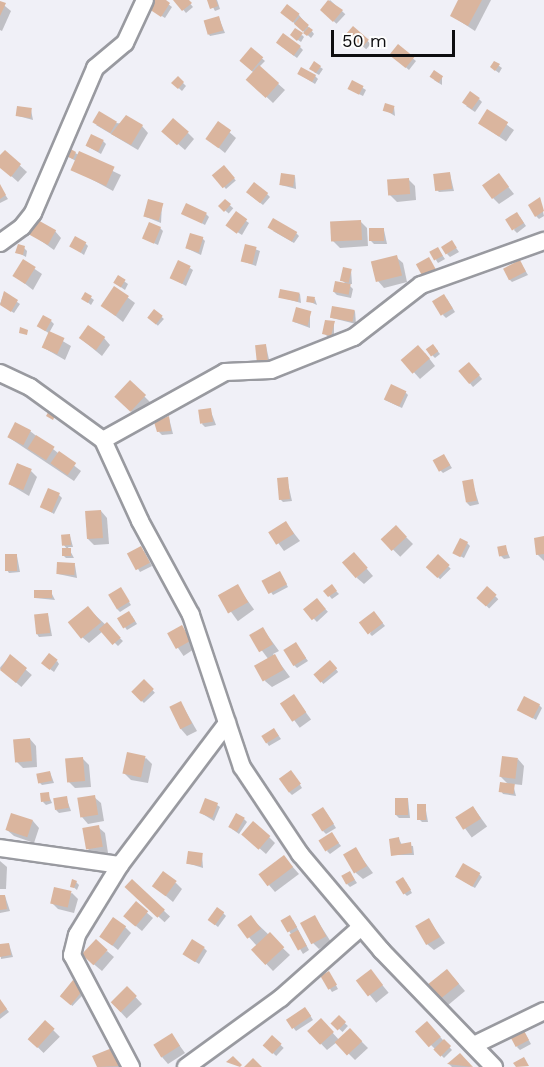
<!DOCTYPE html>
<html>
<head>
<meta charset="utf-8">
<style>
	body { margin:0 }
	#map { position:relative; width:544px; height:1067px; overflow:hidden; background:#f0f0f7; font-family:"Work Sans",sans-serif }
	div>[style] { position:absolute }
	.shadow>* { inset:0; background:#0003; transform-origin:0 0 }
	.building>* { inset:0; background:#dab59e; transform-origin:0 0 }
	.roads { filter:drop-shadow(2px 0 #999aa0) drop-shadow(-2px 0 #999aa0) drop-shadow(0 2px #999aa0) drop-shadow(0 -2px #999aa0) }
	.minor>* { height:16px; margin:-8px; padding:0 8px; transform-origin:8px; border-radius:8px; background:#fff }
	span { translate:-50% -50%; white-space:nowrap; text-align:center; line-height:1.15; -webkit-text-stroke:6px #fefefe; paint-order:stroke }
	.scale { position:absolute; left:331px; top:30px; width:124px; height:27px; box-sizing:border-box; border:3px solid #0e0e10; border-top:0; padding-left:8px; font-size:18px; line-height:21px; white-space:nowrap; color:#0e0e10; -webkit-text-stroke:4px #fefefe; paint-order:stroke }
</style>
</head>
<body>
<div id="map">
	<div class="shadow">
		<i style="clip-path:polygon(163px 0,172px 7px,165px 18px,151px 9px)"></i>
		<i style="clip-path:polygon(175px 0,187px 0,193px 7px,186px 13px)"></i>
		<i style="clip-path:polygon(209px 0,217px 0,220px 9px,215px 11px)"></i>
		<i style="left:330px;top:0;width:21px;height:13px;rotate:43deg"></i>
		<i style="clip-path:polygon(460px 0,491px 0,475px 31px,452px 16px)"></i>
		<i style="clip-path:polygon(0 2px,11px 11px,2px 31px,0 30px)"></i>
		<i style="clip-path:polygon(285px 15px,299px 15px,314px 34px,311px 38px)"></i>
		<i style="clip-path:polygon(219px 18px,225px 33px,210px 36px,208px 33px)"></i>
		<i style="left:353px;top:28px;width:24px;height:7px;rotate:42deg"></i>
		<i style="clip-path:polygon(302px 35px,304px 37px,301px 42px,295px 38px)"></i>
		<i style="clip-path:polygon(281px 46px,300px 47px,303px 50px,297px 58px)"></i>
		<i style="clip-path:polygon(399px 47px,416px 61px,409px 70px,395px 58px)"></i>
		<i style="clip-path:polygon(251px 49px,265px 61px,259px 67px,285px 90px,273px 103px,255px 86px,254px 73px,241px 61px)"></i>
		<i style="clip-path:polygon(495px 63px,502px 68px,499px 73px,495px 70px)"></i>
		<i style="clip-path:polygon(320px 67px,323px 69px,319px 75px,314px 72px)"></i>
		<i style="clip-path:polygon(302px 76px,315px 76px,318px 79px,315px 84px)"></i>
		<i style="clip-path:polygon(442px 77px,442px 85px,434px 80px)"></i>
		<i style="clip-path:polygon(178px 78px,186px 86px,182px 91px,173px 83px)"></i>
		<i style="clip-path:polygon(353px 82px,366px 90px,363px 96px,353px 91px)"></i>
		<i style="clip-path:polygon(479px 99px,482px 102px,475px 112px,466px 106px)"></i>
		<i style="clip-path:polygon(394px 107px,395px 116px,385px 110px)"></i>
		<i style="clip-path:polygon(31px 110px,33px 120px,18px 116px)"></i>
		<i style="left:487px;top:111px;width:33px;height:14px;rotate:35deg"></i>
		<i style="clip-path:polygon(116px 123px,142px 126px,148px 133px,138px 150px,96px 125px)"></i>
		<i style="clip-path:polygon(219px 123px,236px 138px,225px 153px,208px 139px)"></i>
		<i style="clip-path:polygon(188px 133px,194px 139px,185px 150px,170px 137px)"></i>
		<i style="clip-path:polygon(103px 141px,106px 144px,101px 154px,87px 146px)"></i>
		<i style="clip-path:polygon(5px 152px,27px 172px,18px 182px,0 166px)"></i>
		<i style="clip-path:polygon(75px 153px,121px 175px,113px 191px,73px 169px,76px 161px,65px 155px)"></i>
		<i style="left:224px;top:167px;width:18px;height:13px;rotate:49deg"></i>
		<i style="clip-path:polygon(450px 174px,454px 191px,439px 192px,436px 189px)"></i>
		<i style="clip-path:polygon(499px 175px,514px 194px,499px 204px,493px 198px)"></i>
		<i style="clip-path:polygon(295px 176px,296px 189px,281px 185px)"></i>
		<i style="clip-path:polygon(408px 179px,415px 186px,416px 200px,397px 202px,390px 195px)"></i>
		<i style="clip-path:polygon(0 187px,8px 199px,0 203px)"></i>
		<i style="clip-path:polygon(267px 194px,270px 197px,263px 205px,250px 195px)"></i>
		<i style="clip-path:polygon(540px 199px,544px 216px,539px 219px,536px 216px)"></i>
		<i style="left:225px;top:201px;width:11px;height:7px;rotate:41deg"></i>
		<i style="clip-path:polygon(162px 204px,161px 223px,146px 217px)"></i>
		<i style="clip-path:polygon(183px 213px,206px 214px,209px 217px,205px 225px)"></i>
		<i style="clip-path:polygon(236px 214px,249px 223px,242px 235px,231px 228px)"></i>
		<i style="clip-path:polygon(520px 217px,526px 226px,517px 233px,514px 230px)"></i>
		<i style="clip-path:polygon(361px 222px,367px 228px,368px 246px,340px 248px,333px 241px)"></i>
		<i style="clip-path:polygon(160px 228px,163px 231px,158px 245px,145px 239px)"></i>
		<i style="clip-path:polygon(384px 230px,387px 244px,374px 244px,371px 241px)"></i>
		<i style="clip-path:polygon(55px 231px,61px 238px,54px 250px,30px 233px)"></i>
		<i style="clip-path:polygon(273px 231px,296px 233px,299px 236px,294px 243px)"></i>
		<i style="clip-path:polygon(202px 238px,205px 241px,201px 255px,186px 248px)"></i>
		<i style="clip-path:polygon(452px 242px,459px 252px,450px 257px,447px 254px)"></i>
		<i style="clip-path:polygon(85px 243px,88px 246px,84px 255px,71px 246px)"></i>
		<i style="clip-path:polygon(246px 246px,260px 251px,256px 266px,242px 261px)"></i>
		<i style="clip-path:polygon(24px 248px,27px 251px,26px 257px,17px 252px)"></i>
		<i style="clip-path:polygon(438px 249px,445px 259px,438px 263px,436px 260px)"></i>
		<i style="clip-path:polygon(396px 257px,403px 263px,407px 282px,384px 288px,378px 281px)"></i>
		<i style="clip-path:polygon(23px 261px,42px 274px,33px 290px,15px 276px)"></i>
		<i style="clip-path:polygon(520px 262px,528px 275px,512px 282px,509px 279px)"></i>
		<i style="clip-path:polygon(190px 268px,193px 270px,186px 286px,172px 278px)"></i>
		<i style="clip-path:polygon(351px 270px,352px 284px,348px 284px,353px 289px,351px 298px,337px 295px,334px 292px,347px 285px,342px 280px)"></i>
		<i style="clip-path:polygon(118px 277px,128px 284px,125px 290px,115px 283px)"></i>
		<i style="clip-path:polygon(115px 288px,135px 303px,123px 322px,103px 306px)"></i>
		<i style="clip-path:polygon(4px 293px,20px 304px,14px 313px,0 304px)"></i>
		<i style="clip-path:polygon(86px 294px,94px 300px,91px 305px,86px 301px)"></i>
		<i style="clip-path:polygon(300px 294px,301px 303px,280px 297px)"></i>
		<i style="clip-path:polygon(315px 299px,317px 305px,308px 301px)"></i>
		<i style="clip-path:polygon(447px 299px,455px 312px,446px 318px,443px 315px)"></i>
		<i style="left:155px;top:311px;width:12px;height:9px;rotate:42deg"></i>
		<i style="clip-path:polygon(355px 311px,356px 324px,332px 318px)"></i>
		<i style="clip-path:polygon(310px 312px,310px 328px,294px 322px)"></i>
		<i style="clip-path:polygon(51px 321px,54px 324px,49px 333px,71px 346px,65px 360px,44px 348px,50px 334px,38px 326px)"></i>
		<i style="clip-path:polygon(334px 323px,334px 338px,327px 336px,324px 333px)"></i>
		<i style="clip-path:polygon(80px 338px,104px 338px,110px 345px,102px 356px)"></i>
		<i style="clip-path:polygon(266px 346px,270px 364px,261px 365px)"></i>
		<i style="clip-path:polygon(436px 349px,440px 354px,435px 358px,432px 355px)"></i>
		<i style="clip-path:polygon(425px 353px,435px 366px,420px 379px,403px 360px)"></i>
		<i style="left:469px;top:364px;width:20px;height:12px;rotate:49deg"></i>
		<i style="left:130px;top:382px;width:30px;height:20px;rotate:45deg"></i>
		<i style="clip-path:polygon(405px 392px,408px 395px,402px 408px,385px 400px)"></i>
		<i style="clip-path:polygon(210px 409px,216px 425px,205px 427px,202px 424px)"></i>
		<i style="clip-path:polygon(169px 418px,173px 434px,162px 435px,159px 432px)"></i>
		<i style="clip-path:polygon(30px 431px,81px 471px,74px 481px,8px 437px)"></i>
		<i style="clip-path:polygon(446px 459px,452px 468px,443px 473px,440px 470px)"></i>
		<i style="clip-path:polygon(31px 471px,37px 477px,29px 496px,9px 484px)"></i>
		<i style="clip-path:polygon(287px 479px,292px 501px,283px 502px,280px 499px)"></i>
		<i style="clip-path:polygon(472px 481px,479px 504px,470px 506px,467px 503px)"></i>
		<i style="clip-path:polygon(59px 495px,62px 498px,54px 514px,41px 506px)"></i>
		<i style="clip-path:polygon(101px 511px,107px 518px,109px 544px,94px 545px,88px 539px)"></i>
		<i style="clip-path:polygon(286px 523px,300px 541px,284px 551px,270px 532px)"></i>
		<i style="left:396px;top:527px;width:24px;height:18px;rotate:45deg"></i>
		<i style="clip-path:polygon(70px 536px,73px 547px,68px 547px,74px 558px,66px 558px,63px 555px,68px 550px,63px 544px)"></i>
		<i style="clip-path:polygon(544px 538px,544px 561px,537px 554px)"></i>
		<i style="clip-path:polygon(467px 543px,470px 546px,464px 558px,458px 555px,455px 552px)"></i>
		<i style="clip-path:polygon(505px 546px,510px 558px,504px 559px,501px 556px)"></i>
		<i style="clip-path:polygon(144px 551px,152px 566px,140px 572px,129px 555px)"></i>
		<i style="clip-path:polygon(17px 556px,20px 572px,9px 573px,7px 570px)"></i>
		<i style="left:438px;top:556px;width:18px;height:15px;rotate:45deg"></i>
		<i style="clip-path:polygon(360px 561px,373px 576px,364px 584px,357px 578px)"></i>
		<i style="clip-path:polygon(75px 565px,77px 578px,58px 574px)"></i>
		<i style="clip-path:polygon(282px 576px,288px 587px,273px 595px,264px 582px)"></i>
		<i style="left:237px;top:586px;width:29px;height:20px;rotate:54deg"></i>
		<i style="left:487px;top:588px;width:16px;height:13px;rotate:45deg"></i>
		<i style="clip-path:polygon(334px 589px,339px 594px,332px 599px,325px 591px)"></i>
		<i style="clip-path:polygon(51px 592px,55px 600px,35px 598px)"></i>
		<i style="clip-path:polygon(123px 592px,131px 605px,120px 612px,117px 609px)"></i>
		<i style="left:317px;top:600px;width:16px;height:15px;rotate:47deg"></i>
		<i style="clip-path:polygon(94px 614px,123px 641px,118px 646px,103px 631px,89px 643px,82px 637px)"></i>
		<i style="clip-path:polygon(48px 615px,52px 636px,39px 637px,37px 634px)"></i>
		<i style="clip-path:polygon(132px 616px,137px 624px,127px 630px,119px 619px)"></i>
		<i style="clip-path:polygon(377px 616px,385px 626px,372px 636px,370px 634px)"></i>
		<i style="left:182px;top:627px;width:25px;height:15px;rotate:56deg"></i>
		<i style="clip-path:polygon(263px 629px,279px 651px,273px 654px,290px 677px,272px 687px,265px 681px,269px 660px,251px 636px)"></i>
		<i style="clip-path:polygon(296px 644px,308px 661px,297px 668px,294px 665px)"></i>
		<i style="left:10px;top:656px;width:29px;height:16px;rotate:41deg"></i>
		<i style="clip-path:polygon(57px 661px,59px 664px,54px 672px,46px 666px)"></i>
		<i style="left:330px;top:662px;width:13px;height:19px;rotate:51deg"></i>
		<i style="left:144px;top:681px;width:16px;height:15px;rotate:47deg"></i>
		<i style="left:294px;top:696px;width:29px;height:14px;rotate:54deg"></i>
		<i style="clip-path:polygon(181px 703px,197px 731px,187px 736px,181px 729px)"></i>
		<i style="clip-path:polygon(539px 705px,542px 708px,536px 720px,519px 710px)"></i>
		<i style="clip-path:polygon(276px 732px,281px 739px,269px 746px,267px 743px)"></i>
		<i style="clip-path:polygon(30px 739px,36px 746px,37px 767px,23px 768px,16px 761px)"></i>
		<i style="clip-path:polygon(146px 758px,152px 764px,148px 783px,131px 780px,124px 773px)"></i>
		<i style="clip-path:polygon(83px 759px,89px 765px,91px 787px,75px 788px,69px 782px)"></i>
		<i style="clip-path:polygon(518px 759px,524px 766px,522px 785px,513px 784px,516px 796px,503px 794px,501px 791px,508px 784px,501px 777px)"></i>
		<i style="clip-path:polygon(50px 772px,54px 783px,42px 785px,39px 782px)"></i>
		<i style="clip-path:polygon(294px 775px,302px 788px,292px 795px,289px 792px)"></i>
		<i style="clip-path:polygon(48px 794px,52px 803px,46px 805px,43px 802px)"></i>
		<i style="clip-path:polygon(66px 797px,71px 811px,59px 813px,56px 810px)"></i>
		<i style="clip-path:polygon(94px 797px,101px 803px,104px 821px,88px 824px,82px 817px)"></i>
		<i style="clip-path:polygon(408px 799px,410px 818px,399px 818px,396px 815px)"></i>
		<i style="clip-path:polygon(217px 805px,220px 807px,214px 821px,201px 813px)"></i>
		<i style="clip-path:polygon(425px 805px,428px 822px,422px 822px,419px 819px)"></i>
		<i style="left:473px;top:807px;width:24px;height:19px;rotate:54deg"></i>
		<i style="clip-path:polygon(326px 812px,336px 828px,326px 834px,323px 831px)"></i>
		<i style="clip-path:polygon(12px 815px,33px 821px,39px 828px,34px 843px,14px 836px,7px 830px)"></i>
		<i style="clip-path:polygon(244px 819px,247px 822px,239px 834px,232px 829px)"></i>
		<i style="clip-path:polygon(98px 827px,105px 833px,108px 853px,94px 856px,88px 849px)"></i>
		<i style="clip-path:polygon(269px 837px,275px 843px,266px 854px,250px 840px)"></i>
		<i style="clip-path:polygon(334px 837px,341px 846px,330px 854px,327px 851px)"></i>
		<i style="clip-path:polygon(399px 839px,402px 845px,413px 846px,414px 855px,393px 855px)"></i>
		<i style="clip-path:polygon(355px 849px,373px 873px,363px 879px,356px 873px)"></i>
		<i style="clip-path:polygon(202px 855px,203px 868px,187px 863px)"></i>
		<i style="clip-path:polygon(284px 857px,299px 874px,275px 892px,269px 885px)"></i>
		<i style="clip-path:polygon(0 861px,7px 867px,6px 889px,0 889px)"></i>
		<i style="clip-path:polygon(350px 873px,357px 883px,350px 887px,347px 884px)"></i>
		<i style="clip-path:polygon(479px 874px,482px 877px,475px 888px,460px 879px)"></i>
		<i style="left:132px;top:881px;width:52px;height:8px;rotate:43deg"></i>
		<i style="clip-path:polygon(76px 882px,79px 885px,77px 890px,72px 886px)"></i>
		<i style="clip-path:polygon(406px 882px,412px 893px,407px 896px,404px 893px)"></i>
		<i style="clip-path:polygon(176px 883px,182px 889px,173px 902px,154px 886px)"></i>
		<i style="clip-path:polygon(72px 893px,78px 899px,74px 913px,58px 909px,51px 902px)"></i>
		<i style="clip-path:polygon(5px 896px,10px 911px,0 913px,0 897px)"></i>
		<i style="clip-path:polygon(146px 912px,153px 918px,142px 931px,131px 922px)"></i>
		<i style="clip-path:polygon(223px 913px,226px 916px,218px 927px,213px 923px)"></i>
		<i style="clip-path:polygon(250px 917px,290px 955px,273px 971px,253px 950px,257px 946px,239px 926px)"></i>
		<i style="clip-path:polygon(315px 917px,331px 942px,319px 949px,312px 942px)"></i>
		<i style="clip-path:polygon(293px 920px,309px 950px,303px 954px,283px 921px)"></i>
		<i style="clip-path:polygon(429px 920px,445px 943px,434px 950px,427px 944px)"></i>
		<i style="clip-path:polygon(125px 927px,131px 933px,118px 950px,101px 936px)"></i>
		<i style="clip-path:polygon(9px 944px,13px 957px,1px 959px,0 946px)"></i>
		<i style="clip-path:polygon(204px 948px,207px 951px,199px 964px,188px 957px)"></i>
		<i style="clip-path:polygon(107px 951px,114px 957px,102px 971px,90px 961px)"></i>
		<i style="left:371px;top:971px;width:28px;height:16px;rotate:51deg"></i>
		<i style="clip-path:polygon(322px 976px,331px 976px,338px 989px,332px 992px)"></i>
		<i style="clip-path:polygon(453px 977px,465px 991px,447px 1006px,429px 985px)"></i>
		<i style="left:73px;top:982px;width:16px;height:18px;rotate:43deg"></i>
		<i style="left:127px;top:988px;width:22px;height:21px;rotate:47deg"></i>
		<i style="clip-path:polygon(0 1001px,9px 1012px,0 1019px)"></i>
		<i style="clip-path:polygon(308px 1012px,313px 1020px,296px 1031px,288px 1021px)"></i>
		<i style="left:339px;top:1018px;width:12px;height:8px;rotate:42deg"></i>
		<i style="clip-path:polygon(321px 1020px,340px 1041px,350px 1030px,368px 1048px,355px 1060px,337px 1042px,327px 1050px,309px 1031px)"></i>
		<i style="left:45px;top:1022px;width:21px;height:23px;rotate:45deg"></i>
		<i style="clip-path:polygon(433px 1029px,452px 1050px,444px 1058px,417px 1031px)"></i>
		<i style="clip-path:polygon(523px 1030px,531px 1044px,520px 1050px,517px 1047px)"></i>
		<i style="clip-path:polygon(172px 1035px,185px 1053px,168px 1064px,162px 1057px)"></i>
		<i style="left:272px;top:1037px;width:16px;height:11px;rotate:43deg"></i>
		<i style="clip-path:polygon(112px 1050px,122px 1067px,98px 1067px,94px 1057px)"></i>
		<i style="clip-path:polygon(460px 1055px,471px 1067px,452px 1067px,449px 1064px)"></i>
	</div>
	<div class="building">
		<i style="clip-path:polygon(150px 0,166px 0,170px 3px,161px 17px,146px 7px)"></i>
		<i style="clip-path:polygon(173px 0,189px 0,192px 3px,182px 11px)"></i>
		<i style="clip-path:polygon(207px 0,216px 0,218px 6px,210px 9px)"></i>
		<i style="clip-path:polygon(328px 0,343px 10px,333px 22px,320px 10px)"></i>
		<i style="clip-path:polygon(458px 0,482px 0,468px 26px,450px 16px)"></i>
		<i style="clip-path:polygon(0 1px,6px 3px,0 16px)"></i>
		<i style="left:287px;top:4px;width:16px;height:11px;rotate:38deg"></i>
		<i style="left:219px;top:16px;width:15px;height:16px;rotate:74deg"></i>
		<i style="left:300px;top:17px;width:12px;height:9px;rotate:42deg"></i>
		<i style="left:353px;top:26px;width:21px;height:10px;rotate:41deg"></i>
		<i style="clip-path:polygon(309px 27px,313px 30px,307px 36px,303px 33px)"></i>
		<i style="clip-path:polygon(295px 28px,303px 33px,297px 41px,290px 35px)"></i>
		<i style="left:283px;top:33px;width:22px;height:12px;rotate:36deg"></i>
		<i style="left:398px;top:44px;width:21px;height:14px;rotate:39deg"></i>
		<i style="left:251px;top:47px;width:16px;height:18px;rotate:40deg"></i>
		<i style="clip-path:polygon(314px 61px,321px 66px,316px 73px,309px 69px)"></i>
		<i style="clip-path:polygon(494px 61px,500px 64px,495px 71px,490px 67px)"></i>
		<i style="left:259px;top:65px;width:27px;height:20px;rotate:42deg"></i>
		<i style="left:301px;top:67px;width:17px;height:8px;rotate:28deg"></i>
		<i style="left:434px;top:70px;width:11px;height:8px;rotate:34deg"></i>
		<i style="clip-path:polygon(178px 76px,184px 82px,178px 89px,171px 83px)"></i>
		<i style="left:352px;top:80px;width:13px;height:10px;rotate:27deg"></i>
		<i style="left:470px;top:91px;width:12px;height:14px;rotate:35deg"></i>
		<i style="left:385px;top:103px;width:10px;height:8px;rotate:17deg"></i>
		<i style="left:17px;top:106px;width:15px;height:10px;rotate:8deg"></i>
		<i style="left:487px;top:109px;width:25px;height:17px;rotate:32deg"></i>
		<i style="left:99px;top:111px;width:21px;height:13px;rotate:31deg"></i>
		<i style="clip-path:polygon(126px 115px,143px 125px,131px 145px,111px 134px)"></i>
		<i style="left:173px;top:118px;width:21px;height:18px;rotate:41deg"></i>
		<i style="left:218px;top:121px;width:16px;height:22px;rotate:35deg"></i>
		<i style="left:91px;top:134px;width:14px;height:13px;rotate:25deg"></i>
		<i style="clip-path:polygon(67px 147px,76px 152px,73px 159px,64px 155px)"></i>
		<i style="clip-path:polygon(5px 150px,21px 164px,11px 177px,0 168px,0 155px)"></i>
		<i style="left:79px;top:151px;width:39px;height:21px;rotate:24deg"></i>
		<i style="left:224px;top:165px;width:17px;height:16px;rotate:50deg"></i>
		<i style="left:450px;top:172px;width:17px;height:17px;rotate:83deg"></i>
		<i style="left:281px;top:173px;width:14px;height:12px;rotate:8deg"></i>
		<i style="left:499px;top:173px;width:17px;height:21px;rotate:54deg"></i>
		<i style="left:409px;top:178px;width:16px;height:22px;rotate:86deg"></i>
		<i style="left:254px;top:182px;width:18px;height:13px;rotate:38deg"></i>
		<i style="clip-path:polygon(0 184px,6px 195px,0 199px)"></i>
		<i style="clip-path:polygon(540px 197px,544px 211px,535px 217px,528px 205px)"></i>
		<i style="left:148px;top:199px;width:16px;height:18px;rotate:15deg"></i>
		<i style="clip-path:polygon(225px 199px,231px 204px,224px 212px,218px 206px)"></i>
		<i style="left:186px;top:203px;width:23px;height:12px;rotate:25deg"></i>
		<i style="left:236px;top:211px;width:14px;height:18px;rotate:36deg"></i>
		<i style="left:517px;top:212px;width:13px;height:14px;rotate:58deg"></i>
		<i style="left:273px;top:218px;width:28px;height:11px;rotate:30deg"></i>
		<i style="left:36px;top:219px;width:23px;height:17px;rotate:29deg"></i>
		<i style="left:361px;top:220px;width:20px;height:31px;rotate:87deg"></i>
		<i style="left:149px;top:222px;width:13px;height:18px;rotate:23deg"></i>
		<i style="left:369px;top:228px;width:15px;height:13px"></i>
		<i style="left:190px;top:233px;width:14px;height:16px;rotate:17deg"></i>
		<i style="left:75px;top:236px;width:13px;height:12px;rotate:29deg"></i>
		<i style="left:452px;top:240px;width:9px;height:13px;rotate:58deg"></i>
		<i style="clip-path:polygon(18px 244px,25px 246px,23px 255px,15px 253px)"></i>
		<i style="left:245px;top:244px;width:12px;height:18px;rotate:14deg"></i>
		<i style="left:438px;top:247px;width:10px;height:10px;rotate:61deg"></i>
		<i style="left:397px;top:255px;width:21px;height:27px;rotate:76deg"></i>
		<i style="left:429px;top:257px;width:21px;height:15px;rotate:61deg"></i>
		<i style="left:23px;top:259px;width:15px;height:20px;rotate:32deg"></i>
		<i style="left:178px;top:260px;width:14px;height:20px;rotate:25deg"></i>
		<i style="left:520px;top:260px;width:13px;height:19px;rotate:63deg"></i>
		<i style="left:343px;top:267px;width:9px;height:14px;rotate:13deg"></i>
		<i style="left:118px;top:275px;width:9px;height:9px;rotate:32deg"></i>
		<i style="left:335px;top:281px;width:16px;height:11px;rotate:11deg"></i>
		<i style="left:114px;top:286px;width:18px;height:24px;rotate:34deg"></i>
		<i style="left:280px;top:289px;width:20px;height:9px;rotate:11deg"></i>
		<i style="clip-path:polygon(4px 291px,18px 300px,11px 312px,0 305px)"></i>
		<i style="left:85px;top:292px;width:8px;height:8px;rotate:30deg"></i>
		<i style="left:444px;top:294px;width:17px;height:14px;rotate:59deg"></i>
		<i style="left:307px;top:296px;width:8px;height:6px;rotate:7deg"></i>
		<i style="left:332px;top:306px;width:23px;height:12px;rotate:10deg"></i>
		<i style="left:296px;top:307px;width:16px;height:15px;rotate:15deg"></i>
		<i style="left:154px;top:309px;width:11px;height:11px;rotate:38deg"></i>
		<i style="left:43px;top:315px;width:10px;height:13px;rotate:29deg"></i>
		<i style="clip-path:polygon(325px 320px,335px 321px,331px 336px,322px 334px)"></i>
		<i style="left:88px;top:325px;width:21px;height:16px;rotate:35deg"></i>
		<i style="clip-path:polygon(20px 327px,28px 330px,27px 335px,19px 333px)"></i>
		<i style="left:49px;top:331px;width:17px;height:18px;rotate:24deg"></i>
		<i style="left:266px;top:344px;width:18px;height:11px;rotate:84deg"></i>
		<i style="left:433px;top:344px;width:9px;height:9px;rotate:54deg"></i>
		<i style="left:418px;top:345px;width:18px;height:23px;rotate:49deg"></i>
		<i style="left:469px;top:362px;width:17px;height:14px;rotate:50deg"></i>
		<i style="left:130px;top:380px;width:22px;height:23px;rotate:43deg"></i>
		<i style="left:391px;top:384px;width:17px;height:17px;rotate:25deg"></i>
		<i style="left:211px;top:408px;width:14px;height:13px;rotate:82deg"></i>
		<i style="clip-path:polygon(50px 409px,57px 412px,53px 420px,46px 416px)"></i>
		<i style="clip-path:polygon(169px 416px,171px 431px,157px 432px,154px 422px)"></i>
		<i style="left:15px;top:422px;width:18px;height:17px;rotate:27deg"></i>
		<i style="left:36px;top:435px;width:22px;height:16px;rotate:32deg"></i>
		<i style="left:59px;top:451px;width:21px;height:15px;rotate:35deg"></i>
		<i style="left:444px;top:454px;width:13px;height:13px;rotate:61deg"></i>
		<i style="left:17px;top:463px;width:16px;height:23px;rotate:22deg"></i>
		<i style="left:288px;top:477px;width:22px;height:11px;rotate:85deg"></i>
		<i style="left:473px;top:479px;width:22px;height:11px;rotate:80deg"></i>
		<i style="left:48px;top:488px;width:13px;height:21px;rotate:23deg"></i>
		<i style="left:101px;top:510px;width:28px;height:16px;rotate:86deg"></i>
		<i style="left:286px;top:521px;width:15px;height:21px;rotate:58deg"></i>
		<i style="left:396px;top:525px;width:16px;height:21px;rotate:47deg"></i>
		<i style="left:70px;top:534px;width:11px;height:9px;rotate:85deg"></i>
		<i style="clip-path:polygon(544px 536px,544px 554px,536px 555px,534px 538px)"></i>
		<i style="left:460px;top:538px;width:9px;height:17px;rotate:27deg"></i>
		<i style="left:506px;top:545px;width:10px;height:9px;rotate:79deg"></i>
		<i style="left:141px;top:546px;width:19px;height:16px;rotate:62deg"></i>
		<i style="left:71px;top:548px;width:8px;height:9px;rotate:90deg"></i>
		<i style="left:354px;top:552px;width:21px;height:16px;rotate:49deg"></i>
		<i style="left:5px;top:554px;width:12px;height:17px"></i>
		<i style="left:438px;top:554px;width:16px;height:18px;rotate:43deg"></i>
		<i style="left:57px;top:562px;width:18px;height:12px;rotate:3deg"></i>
		<i style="left:280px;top:571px;width:15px;height:21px;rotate:62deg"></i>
		<i style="left:238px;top:584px;width:21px;height:23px;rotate:61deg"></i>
		<i style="clip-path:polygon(332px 584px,337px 591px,328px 597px,323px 591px)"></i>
		<i style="left:487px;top:586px;width:13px;height:16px;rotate:42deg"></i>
		<i style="left:121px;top:587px;width:17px;height:15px;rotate:59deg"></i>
		<i style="left:52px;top:590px;width:8px;height:18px;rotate:90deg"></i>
		<i style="left:317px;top:598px;width:14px;height:18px;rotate:51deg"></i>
		<i style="left:88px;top:606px;width:21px;height:26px;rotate:51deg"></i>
		<i style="left:129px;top:611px;width:12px;height:14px;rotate:59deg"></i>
		<i style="left:374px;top:611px;width:15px;height:19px;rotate:53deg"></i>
		<i style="left:48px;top:613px;width:20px;height:14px;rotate:84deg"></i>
		<i style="left:107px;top:622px;width:21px;height:11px;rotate:49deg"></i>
		<i style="left:182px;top:625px;width:18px;height:17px;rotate:61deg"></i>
		<i style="left:263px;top:627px;width:20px;height:16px;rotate:60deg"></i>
		<i style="left:296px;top:642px;width:19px;height:15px;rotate:58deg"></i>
		<i style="left:49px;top:653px;width:11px;height:13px;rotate:38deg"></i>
		<i style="clip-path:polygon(10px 654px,27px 668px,16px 683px,0 670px)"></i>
		<i style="left:275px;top:654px;width:18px;height:24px;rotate:61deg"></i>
		<i style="left:330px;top:660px;width:11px;height:22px;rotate:49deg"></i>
		<i style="left:144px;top:679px;width:14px;height:18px;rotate:45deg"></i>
		<i style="left:294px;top:694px;width:22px;height:17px;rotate:56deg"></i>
		<i style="left:524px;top:696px;width:18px;height:16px;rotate:27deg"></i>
		<i style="left:181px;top:701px;width:25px;height:13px;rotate:64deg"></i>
		<i style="left:274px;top:728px;width:9px;height:15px;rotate:58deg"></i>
		<i style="left:30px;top:738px;width:23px;height:17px;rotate:85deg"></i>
		<i style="left:127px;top:752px;width:19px;height:22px;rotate:12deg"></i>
		<i style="left:502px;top:756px;width:16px;height:21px;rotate:7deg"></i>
		<i style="left:83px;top:757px;width:24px;height:18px;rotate:85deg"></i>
		<i style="left:291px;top:770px;width:17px;height:15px;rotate:54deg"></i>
		<i style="left:50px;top:771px;width:10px;height:14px;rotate:79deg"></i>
		<i style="left:500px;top:782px;width:15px;height:10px;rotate:8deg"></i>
		<i style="left:49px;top:792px;width:9px;height:9px;rotate:84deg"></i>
		<i style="left:95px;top:795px;width:20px;height:18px;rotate:81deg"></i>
		<i style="left:67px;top:796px;width:12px;height:14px;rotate:81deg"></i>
		<i style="left:205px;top:798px;width:14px;height:16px;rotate:21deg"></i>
		<i style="left:395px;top:798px;width:13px;height:17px"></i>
		<i style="left:417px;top:804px;width:9px;height:16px"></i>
		<i style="left:473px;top:806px;width:15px;height:21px;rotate:58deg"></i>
		<i style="left:323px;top:807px;width:20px;height:14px;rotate:57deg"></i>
		<i style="left:11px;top:813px;width:23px;height:18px;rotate:18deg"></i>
		<i style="left:236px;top:813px;width:10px;height:16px;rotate:29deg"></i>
		<i style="left:253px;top:821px;width:23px;height:18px;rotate:41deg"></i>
		<i style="left:99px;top:825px;width:22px;height:17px;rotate:80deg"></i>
		<i style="left:332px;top:832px;width:13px;height:16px;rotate:58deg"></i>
		<i style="clip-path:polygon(399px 837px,400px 844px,411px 842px,412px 853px,391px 856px,389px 839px)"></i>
		<i style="left:356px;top:847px;width:22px;height:15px;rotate:60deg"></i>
		<i style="left:188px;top:851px;width:15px;height:13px;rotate:8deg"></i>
		<i style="left:284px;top:855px;width:15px;height:32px;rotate:53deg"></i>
		<i style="left:463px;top:863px;width:20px;height:16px;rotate:30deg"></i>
		<i style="left:163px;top:871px;width:17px;height:19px;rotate:36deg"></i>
		<i style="left:350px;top:871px;width:10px;height:10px;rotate:61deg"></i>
		<i style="left:403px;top:877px;width:15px;height:9px;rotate:58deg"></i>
		<i style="clip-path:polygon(72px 879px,77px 881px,74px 888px,70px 887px)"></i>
		<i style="left:132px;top:879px;width:45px;height:11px;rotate:43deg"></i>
		<i style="left:54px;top:887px;width:18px;height:17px;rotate:13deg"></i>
		<i style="clip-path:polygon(0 895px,5px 895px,7px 909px,0 910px)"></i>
		<i style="left:136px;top:901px;width:16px;height:20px;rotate:40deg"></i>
		<i style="left:217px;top:907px;width:9px;height:16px;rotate:36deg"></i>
		<i style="left:251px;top:915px;width:17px;height:17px;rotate:54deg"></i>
		<i style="left:290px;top:915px;width:14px;height:11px;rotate:60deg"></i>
		<i style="left:315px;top:915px;width:24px;height:17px;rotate:62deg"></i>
		<i style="left:113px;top:917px;width:16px;height:24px;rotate:35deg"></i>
		<i style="left:429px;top:918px;width:22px;height:16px;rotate:60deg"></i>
		<i style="left:298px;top:930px;width:18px;height:10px;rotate:61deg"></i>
		<i style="left:270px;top:932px;width:21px;height:26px;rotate:47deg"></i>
		<i style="left:96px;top:939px;width:16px;height:21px;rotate:43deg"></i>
		<i style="left:192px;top:939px;width:15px;height:18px;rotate:32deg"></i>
		<i style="clip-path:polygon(9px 943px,11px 955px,0 957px,0 944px)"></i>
		<i style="left:371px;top:969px;width:20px;height:19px;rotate:53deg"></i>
		<i style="left:447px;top:969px;width:19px;height:26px;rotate:51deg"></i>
		<i style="left:329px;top:971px;width:16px;height:10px;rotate:60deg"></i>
		<i style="left:73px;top:980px;width:14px;height:21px;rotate:39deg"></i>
		<i style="left:127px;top:986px;width:14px;height:23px;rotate:45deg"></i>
		<i style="clip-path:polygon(0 999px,7px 1009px,0 1014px)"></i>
		<i style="left:305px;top:1007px;width:11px;height:23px;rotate:56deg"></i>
		<i style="left:339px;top:1015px;width:10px;height:12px;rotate:45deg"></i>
		<i style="left:321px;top:1018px;width:19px;height:19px;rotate:47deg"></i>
		<i style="left:45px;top:1020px;width:13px;height:26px;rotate:42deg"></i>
		<i style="left:427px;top:1021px;width:21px;height:16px;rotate:49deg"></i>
		<i style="left:521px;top:1025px;width:17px;height:15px;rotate:62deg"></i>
		<i style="left:350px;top:1028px;width:18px;height:21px;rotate:47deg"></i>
		<i style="left:172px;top:1033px;width:15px;height:22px;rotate:58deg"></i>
		<i style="left:272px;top:1035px;width:13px;height:14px;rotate:42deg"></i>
		<i style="left:444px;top:1039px;width:10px;height:15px;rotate:45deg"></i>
		<i style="clip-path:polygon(112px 1048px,119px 1066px,97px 1067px,92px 1056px)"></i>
		<i style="clip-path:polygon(460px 1053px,473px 1067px,447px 1064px)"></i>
		<i style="clip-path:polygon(233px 1056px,242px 1065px,240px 1067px,226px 1062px)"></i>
		<i style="clip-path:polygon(524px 1057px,529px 1066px,516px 1067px,513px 1063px)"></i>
		<i style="clip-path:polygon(253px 1058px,262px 1067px,244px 1067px)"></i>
	</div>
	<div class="roads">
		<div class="minor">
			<i style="left:0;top:243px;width:27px;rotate:-36deg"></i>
			<i style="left:22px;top:227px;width:18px;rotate:-52deg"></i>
			<i style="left:33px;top:213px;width:158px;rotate:-66.8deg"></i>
			<i style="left:95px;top:68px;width:39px;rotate:-40deg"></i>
			<i style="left:125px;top:43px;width:47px;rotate:-65.1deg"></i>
			<i style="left:0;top:373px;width:33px;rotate:25deg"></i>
			<i style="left:30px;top:387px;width:90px;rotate:36deg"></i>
			<i style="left:103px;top:440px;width:89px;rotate:65.4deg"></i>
			<i style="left:140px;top:521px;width:107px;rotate:61.5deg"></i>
			<i style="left:191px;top:615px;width:160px;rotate:71.5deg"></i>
			<i style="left:242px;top:767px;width:105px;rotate:56.3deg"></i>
			<i style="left:300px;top:854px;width:126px;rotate:49.8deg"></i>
			<i style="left:381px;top:950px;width:163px;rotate:46deg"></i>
			<i style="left:103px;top:440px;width:140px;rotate:-29.1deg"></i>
			<i style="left:225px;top:372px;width:46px;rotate:-2.5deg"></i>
			<i style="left:271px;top:370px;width:89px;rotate:-21.7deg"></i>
			<i style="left:354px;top:337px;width:85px;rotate:-37.8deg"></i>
			<i style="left:421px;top:285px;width:131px;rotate:-19.7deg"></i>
			<i style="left:0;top:848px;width:121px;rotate:8.1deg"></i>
			<i style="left:120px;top:865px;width:178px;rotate:-53deg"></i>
			<i style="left:120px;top:865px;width:82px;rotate:121.6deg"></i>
			<i style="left:77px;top:935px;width:21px;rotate:104deg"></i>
			<i style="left:72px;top:955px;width:127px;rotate:62.2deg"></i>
			<i style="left:474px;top:1045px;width:78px;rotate:-25.9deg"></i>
			<i style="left:186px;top:1067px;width:117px;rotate:-36deg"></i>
			<i style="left:281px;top:998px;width:107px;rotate:-41.6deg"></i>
		</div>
	</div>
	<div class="scale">50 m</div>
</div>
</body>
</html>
